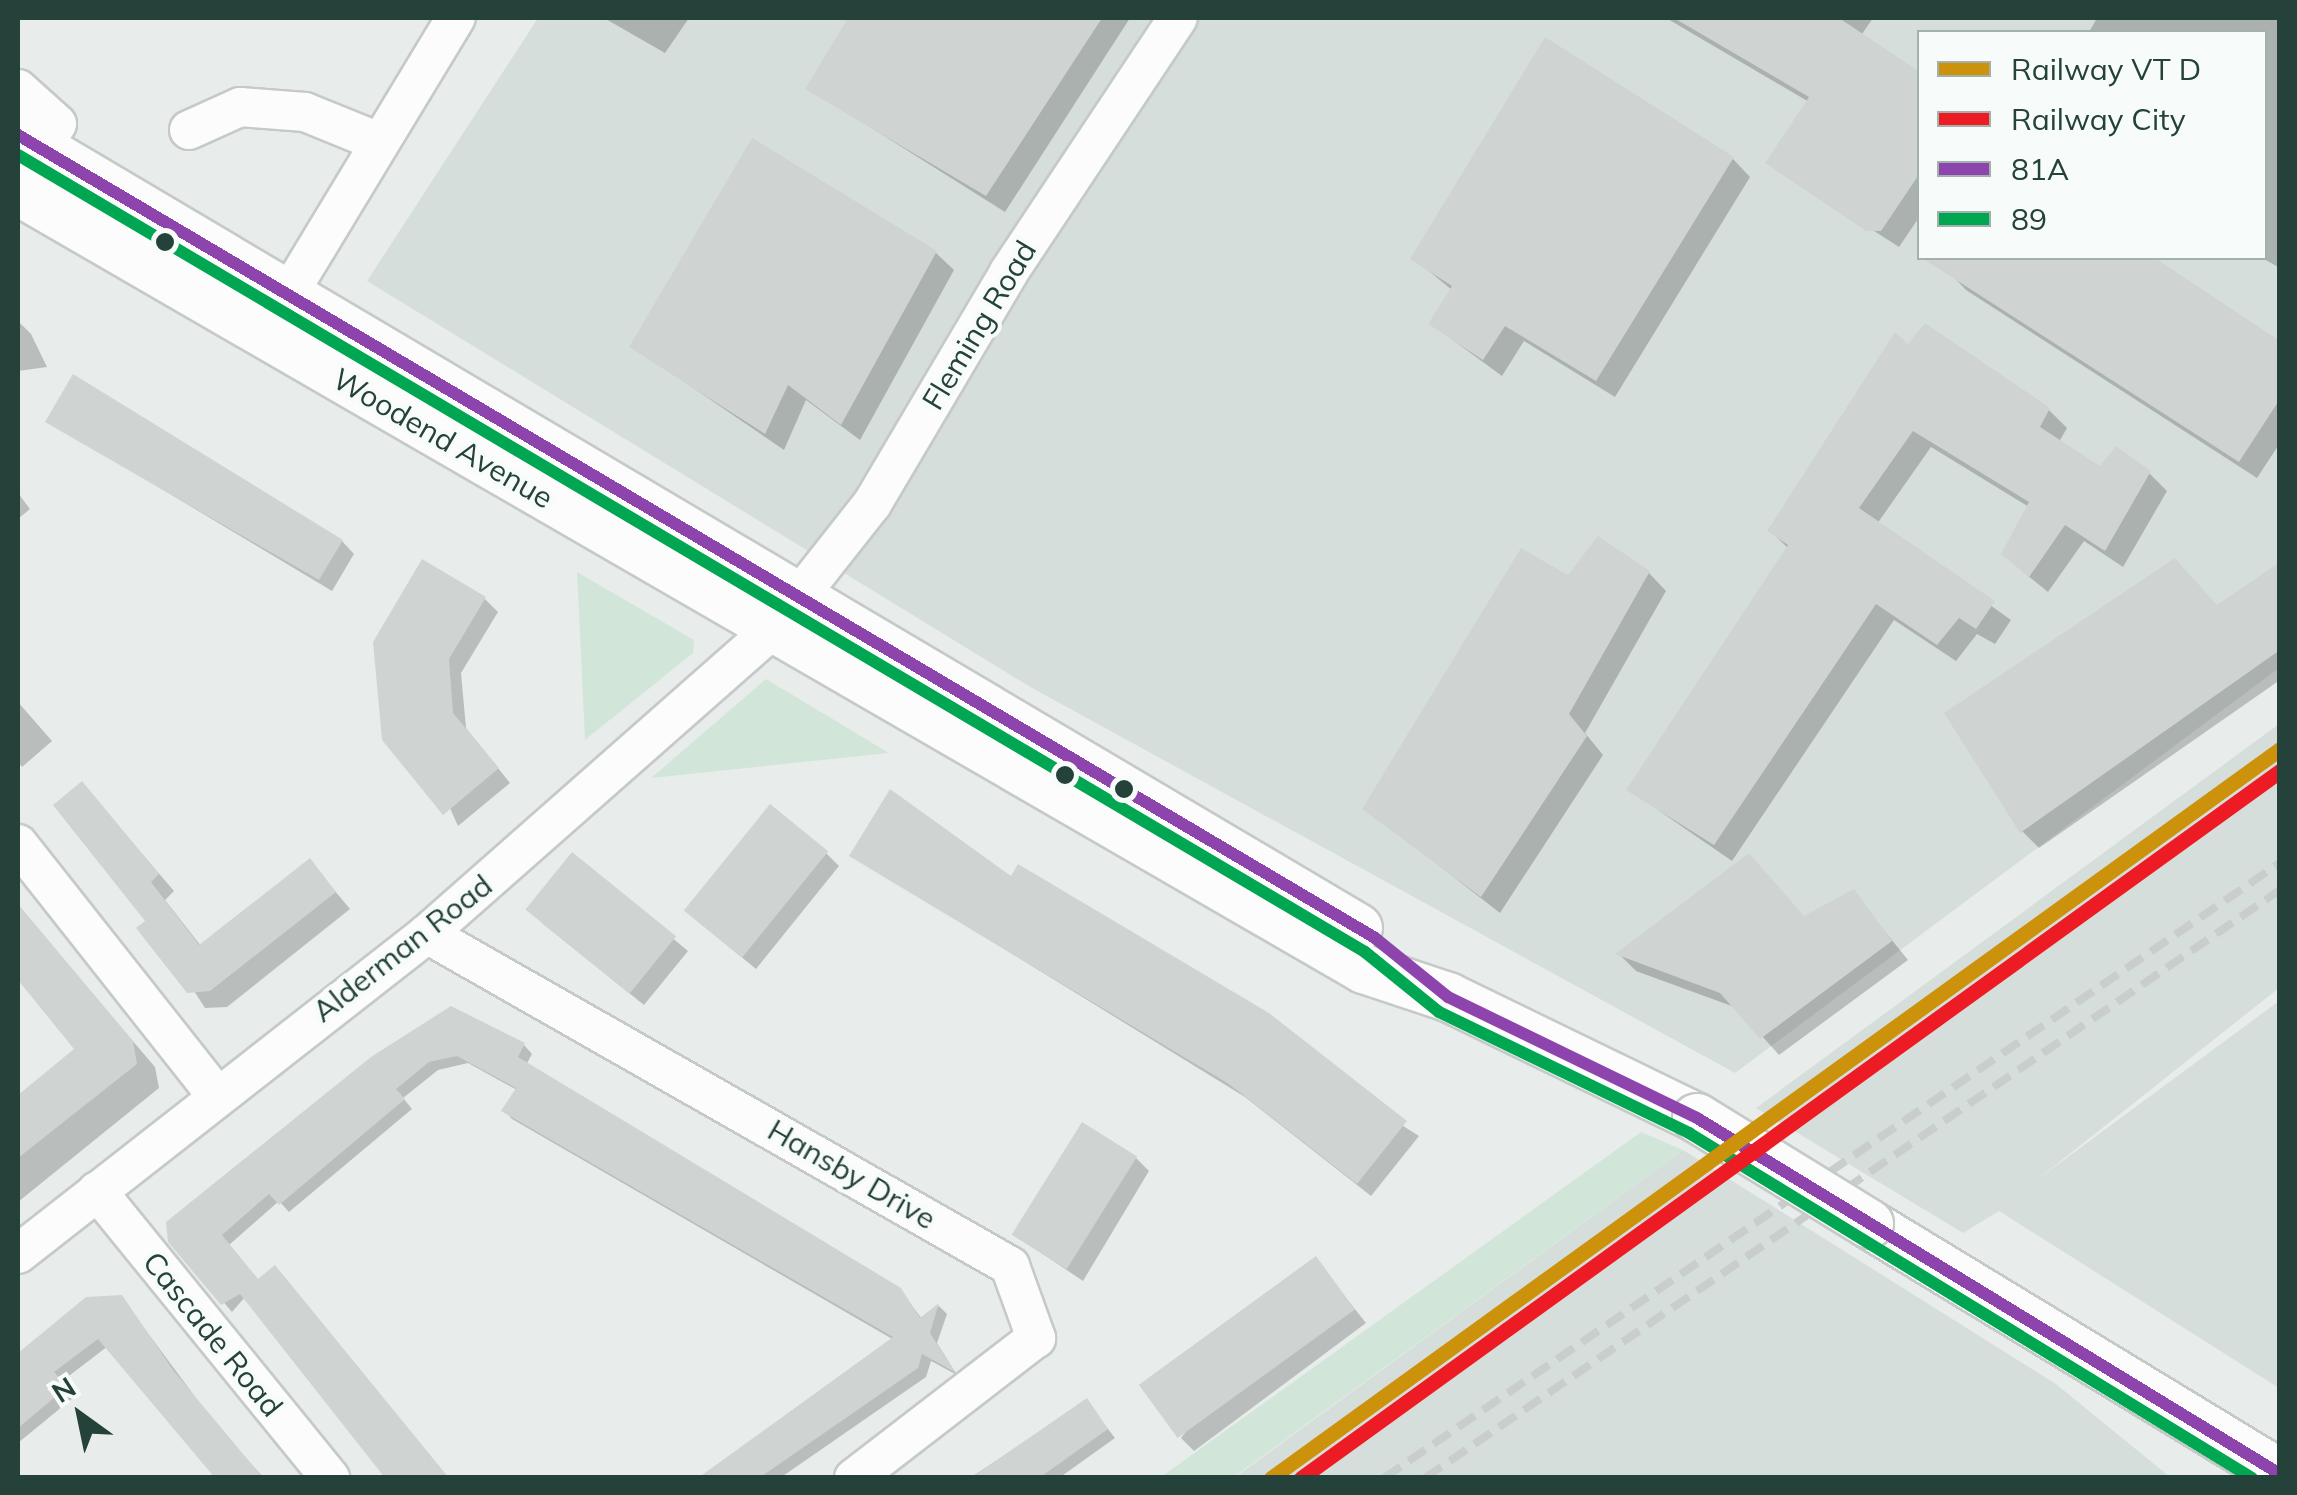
<!DOCTYPE html>
<html>
<head>
<meta charset="utf-8">
<style>
	body { margin:0 }
	#map { position:relative; width:2297px; height:1495px; overflow:hidden; background:#e8edeb; font-family:Mulish,sans-serif }
	div>[style] { position:absolute }
	.built>* { inset:0; background:#d6dedb }
	.green>* { inset:0; background:#d1e6d8 }
	.shadow>* { inset:0; background:#0003 }
	.building>* { inset:0; background:#cfd4d2; transform-origin:0 0 }
	.roads { filter:drop-shadow(2px 0 #c5cac8) drop-shadow(-2px 0 #c5cac8) drop-shadow(0 2px #c5cac8) drop-shadow(0 -2px #c5cac8) }
	.minor>* { height:38px; margin:-19px; padding:0 19px; transform-origin:19px; border-radius:19px; background:#fcfcfc }
	.tertiary>* { height:48px; margin:-24px; padding:0 24px; transform-origin:24px; border-radius:24px; background:#fcfcfc }
	.rail>* { height:8px; margin-top:-4px; transform-origin:0; background:repeating-linear-gradient(90deg,#c9cdcc 0 20px,transparent 0 30px) }
	.bridges { filter:drop-shadow(2px 0 #c5cac8) drop-shadow(-2px 0 #c5cac8) drop-shadow(0 2px #c5cac8) drop-shadow(0 -2px #c5cac8) }
	.tertiary-bridge>* { height:48px; margin:-24px; padding:0 24px; transform-origin:24px; border-radius:24px; background:#fcfcfc }
	.bus-1>* { height:12px; margin:-6px; padding:0 6px; transform-origin:6px; border-radius:6px; background:#8e44ad }
	.bus-2>* { height:12px; margin:-6px; padding:0 6px; transform-origin:6px; border-radius:6px; background:#00a651 }
	.rail-1>* { height:15px; margin:-7.5px; padding:0 7.5px; transform-origin:7.5px; border-radius:7.5px; background:#cd920c }
	.rail-2>* { height:15px; margin:-7.5px; padding:0 7.5px; transform-origin:7.5px; border-radius:7.5px; background:#ed1c24 }
	.dots>* { width:28px; height:28px; translate:-50% -50%; box-sizing:border-box; border:5px solid #f7fbf9; border-radius:50% }
	span { translate:-50% -50%; white-space:nowrap; text-align:center; line-height:1.15; -webkit-text-stroke:8px #f7fbf9; paint-order:stroke }
	.street-label { font-size:30px; color:#24423a }
	.frame { position:absolute; inset:0; border:20px solid #24423a; pointer-events:none }
	.legend { position:absolute; left:1917px; top:30px; width:350px; height:230px; box-sizing:border-box; background:#f7fbf9; border:2px solid #a3b1ad; margin:0; padding:12px 18px; list-style:none; font-size:30px; color:#24423a }
	.legend li { display:flex; align-items:center; gap:20px; height:50px }
	.legend b { width:50px; border:2px solid #a3b1ad }
	.north { position:absolute; left:30px; top:1365px; width:100px; height:100px; -webkit-text-stroke:8px #f7fbf9; paint-order:stroke; rotate:327deg; font-size:28px; font-weight:700; line-height:40px; text-align:center; color:#24423a }
	.north::after { content:''; display:block; margin:auto; width:35px; height:45px; background:#24423a; clip-path:polygon(50% 0,100% 100%,50% 72%,0 100%) }
</style>
</head>
<body>
<div id="map">
	<div class="built">
		<i style="clip-path:polygon(evenodd,538px 18px,2279px 18px,2279px 668px,1735px 1073px,1032px 688px,367px 281px,538px 18px,1920px 32px,2264px 32px,2264px 258px,1920px 258px,1920px 32px)"></i>
		<i style="clip-path:polygon(2279px 724px,2279px 988px,2038px 1179px,2279px 1001px,2279px 1388px,1999px 1211px,1963px 1233px,1756px 1108px)"></i>
		<i style="clip-path:polygon(1683px 1150px,2056px 1384px,2170px 1477px,1234px 1478px)"></i>
	</div>
	<div class="green">
		<i style="clip-path:polygon(577px 572px,694px 640px,693px 653px,585px 740px)"></i>
		<i style="clip-path:polygon(766px 679px,889px 753px,651px 778px)"></i>
		<i style="clip-path:polygon(1641px 1132px,1683px 1150px,1234px 1477px,1161px 1477px)"></i>
	</div>
	<div class="shadow">
		<i style="clip-path:polygon(604px 18px,689px 18px,665px 53px)"></i>
		<i style="clip-path:polygon(850px 18px,1130px 18px,1005px 212px,808px 88px)"></i>
		<i style="clip-path:polygon(1666px 18px,1873px 18px,1860px 37px,1920px 104px,1920px 216px,1899px 247px,1768px 163px,1809px 102px)"></i>
		<i style="clip-path:polygon(2097px 18px,2280px 18px,2280px 268px,2262px 258px,2264px 32px,2089px 32px)"></i>
		<i style="clip-path:polygon(1733px 159px,1750px 177px,1615px 397px,1524px 341px,1502px 376px,1431px 324px,1452px 290px,1413px 258px)"></i>
		<i style="clip-path:polygon(936px 253px,954px 270px,860px 440px,806px 400px,784px 450px,632px 346px)"></i>
		<i style="clip-path:polygon(1958px 258px,2150px 258px,2280px 344px,2280px 443px,2257px 478px,1966px 290px,1949px 272px)"></i>
		<i style="clip-path:polygon(18px 321px,31px 334px,47px 367px,18px 371px)"></i>
		<i style="clip-path:polygon(1908px 348px,2049px 410px,2067px 428px,2059px 442px,2101px 469px,2149px 473px,2167px 491px,2123px 567px,2084px 541px,2048px 592px,2022px 571px,2029px 507px,1931px 447px,1877px 524px,2011px 620px,1995px 644px,1977px 634px,1956px 661px,1894px 620px,1732px 861px,1629px 790px,1789px 549px,1770px 531px)"></i>
		<i style="clip-path:polygon(48px 421px,342px 541px,354px 554px,332px 591px)"></i>
		<i style="clip-path:polygon(18px 493px,30px 509px,18px 519px)"></i>
		<i style="clip-path:polygon(2280px 565px,2280px 680px,2039px 848px,2022px 831px,2218px 607px)"></i>
		<i style="clip-path:polygon(1649px 573px,1666px 591px,1585px 733px,1603px 755px,1500px 913px,1365px 808px)"></i>
		<i style="clip-path:polygon(485px 599px,498px 612px,461px 673px,466px 728px,510px 783px,458px 826px,376px 642px)"></i>
		<i style="clip-path:polygon(18px 702px,52px 741px,22px 767px,18px 762px)"></i>
		<i style="clip-path:polygon(82px 784px,174px 891px,165px 900px,201px 946px,310px 861px,350px 909px,227px 1007px,205px 1008px,149px 921px)"></i>
		<i style="clip-path:polygon(826px 853px,839px 866px,756px 969px,700px 923px)"></i>
		<i style="clip-path:polygon(573px 855px,688px 951px,644px 1005px,542px 923px)"></i>
		<i style="clip-path:polygon(853px 856px,1012px 879px,1419px 1136px,1371px 1196px,1245px 1097px)"></i>
		<i style="clip-path:polygon(1853px 892px,1908px 960px,1779px 1055px,1737px 1008px,1636px 971px,1619px 954px,1805px 918px)"></i>
		<i style="clip-path:polygon(18px 907px,155px 1067px,159px 1088px,18px 1202px,18px 1100px,77px 1050px,18px 964px)"></i>
		<i style="clip-path:polygon(524px 1045px,532px 1054px,526px 1065px,900px 1290px,922px 1319px,939px 1306px,947px 1314px,937px 1343px,957px 1375px,931px 1361px,926px 1377px,780px 1478px,703px 1478px,894px 1340px,512px 1119px,504px 1110px,517px 1090px,468px 1063px,438px 1070px,403px 1098px,412px 1109px,289px 1212px,279px 1201px,229px 1245px,259px 1281px,232px 1312px,171px 1241px,371px 1059px)"></i>
		<i style="clip-path:polygon(1136px 1158px,1149px 1171px,1083px 1281px,1016px 1236px)"></i>
		<i style="clip-path:polygon(1316px 1260px,1366px 1323px,1194px 1451px,1181px 1438px)"></i>
		<i style="clip-path:polygon(121px 1297px,216px 1425px,264px 1478px,218px 1478px,108px 1346px,61px 1382px,74px 1397px,18px 1443px,18px 1356px,87px 1299px)"></i>
		<i style="clip-path:polygon(1086px 1401px,1115px 1438px,1059px 1478px,970px 1478px)"></i>
	</div>
	<div class="building">
		<i style="clip-path:polygon(848px 18px,1102px 18px,986px 196px,805px 89px)"></i>
		<i style="clip-path:polygon(1674px 18px,1839px 18px,1920px 72px,1920px 173px,1881px 231px,1866px 231px,1765px 163px,1809px 97px)"></i>
		<i style="clip-path:polygon(1545px 37px,1734px 157px,1596px 381px,1505px 326px,1483px 360px,1428px 324px,1452px 286px,1410px 259px)"></i>
		<i style="clip-path:polygon(752px 138px,937px 251px,841px 425px,788px 385px,765px 434px,629px 347px)"></i>
		<i style="clip-path:polygon(1922px 258px,2155px 258px,2280px 341px,2280px 399px,2239px 462px)"></i>
		<i style="clip-path:polygon(1925px 323px,2050px 408px,2040px 427px,2100px 466px,2116px 446px,2151px 471px,2105px 551px,2065px 525px,2029px 577px,2001px 554px,2029px 502px,1913px 431px,1859px 508px,1995px 601px,1976px 629px,1959px 618px,1937px 645px,1876px 604px,1714px 845px,1626px 790px,1788px 545px,1767px 531px,1895px 332px,1908px 344px)"></i>
		<i style="clip-path:polygon(73px 374px,343px 540px,319px 580px,45px 422px)"></i>
		<i style="clip-path:polygon(1598px 536px,1650px 571px,1569px 714px,1587px 736px,1481px 897px,1362px 809px,1521px 548px,1568px 575px)"></i>
		<i style="clip-path:polygon(2175px 558px,2217px 605px,2280px 562px,2280px 650px,2020px 833px,1944px 713px)"></i>
		<i style="clip-path:polygon(422px 559px,486px 597px,449px 659px,453px 713px,499px 768px,443px 815px,382px 740px,373px 642px)"></i>
		<i style="clip-path:polygon(82px 781px,159px 874px,151px 882px,199px 945px,310px 858px,336px 892px,210px 991px,187px 993px,136px 928px,145px 921px,53px 805px)"></i>
		<i style="clip-path:polygon(890px 789px,1011px 876px,1018px 864px,1269px 1013px,1407px 1121px,1357px 1184px,1229px 1084px,849px 856px)"></i>
		<i style="left:770px;top:804px;width:75px;height:137px;rotate:39deg"></i>
		<i style="left:572px;top:852px;width:134px;height:74px;rotate:39deg"></i>
		<i style="clip-path:polygon(1749px 853px,1804px 916px,1854px 889px,1892px 941px,1760px 1039px,1720px 993px,1615px 954px)"></i>
		<i style="clip-path:polygon(18px 904px,133px 1041px,137px 1064px,18px 1158px,18px 1095px,74px 1049px,18px 980px)"></i>
		<i style="clip-path:polygon(451px 1006px,525px 1043px,518px 1057px,901px 1288px,920px 1318px,939px 1303px,930px 1333px,955px 1372px,922px 1354px,918px 1368px,759px 1478px,698px 1478px,893px 1337px,501px 1111px,516px 1088px,457px 1056px,429px 1062px,396px 1089px,405px 1099px,279px 1205px,269px 1194px,222px 1235px,258px 1279px,275px 1265px,449px 1478px,385px 1478px,240px 1294px,221px 1305px,168px 1242px,166px 1222px,371px 1057px)"></i>
		<i style="left:1082px;top:1122px;width:65px;height:133px;rotate:32deg"></i>
		<i style="left:1316px;top:1256px;width:66px;height:219px;rotate:54deg"></i>
		<i style="clip-path:polygon(122px 1295px,173px 1370px,263px 1478px,215px 1478px,98px 1339px,54px 1372px,67px 1387px,18px 1428px,18px 1353px,86px 1297px)"></i>
		<i style="clip-path:polygon(1087px 1398px,1108px 1429px,1039px 1478px,971px 1478px)"></i>
	</div>
	<div class="roads">
		<div class="minor">
			<i style="left:18px;top:89px;width:52px;rotate:41.9deg"></i>
			<i style="left:57px;top:124px;width:54px;rotate:122.8deg"></i>
			<i style="left:189px;top:130px;width:56px;rotate:-24.3deg"></i>
			<i style="left:240px;top:107px;width:65px;rotate:4.4deg"></i>
			<i style="left:305px;top:112px;width:74px;rotate:22.1deg"></i>
			<i style="left:274px;top:318px;width:351px;rotate:-58.8deg"></i>
			<i style="left:18px;top:844px;width:316px;rotate:51.7deg"></i>
			<i style="left:427px;top:934px;width:671px;rotate:29.66deg"></i>
			<i style="left:1010px;top:1266px;width:77px;rotate:70.1deg"></i>
			<i style="left:1036px;top:1338px;width:230px;rotate:142.4deg"></i>
			<i style="left:97px;top:1191px;width:370px;rotate:50.9deg"></i>
			<i style="left:18px;top:1254px;width:519px;rotate:-38.04deg"></i>
			<i style="left:427px;top:934px;width:463px;rotate:-41.4deg"></i>
			<i style="left:774px;top:628px;width:158px;rotate:-51.7deg"></i>
			<i style="left:872px;top:504px;width:269px;rotate:-59.4deg"></i>
			<i style="left:1009px;top:272px;width:305px;rotate:-56.4deg"></i>
		</div>
		<div class="tertiary">
			<i style="left:18px;top:135px;width:1557px;rotate:30.62deg"></i>
			<i style="left:18px;top:191px;width:1555px;rotate:30.03deg"></i>
			<i style="left:1364px;top:969px;width:89px;rotate:18.4deg"></i>
			<i style="left:1448px;top:997px;width:277px;rotate:25.9deg"></i>
			<i style="left:1869px;top:1224px;width:481px;rotate:31.3deg"></i>
		</div>
	</div>
	<div class="rail">
		<i style="left:1384px;top:1478px;width:1087px;rotate:-34.47deg"></i>
		<i style="left:1425px;top:1478px;width:1038px;rotate:-34.52deg"></i>
	</div>
	<div class="bridges">
		<div class="tertiary-bridge">
			<i style="left:1697px;top:1118px;width:202px;rotate:31.6deg"></i>
		</div>
	</div>
	<div class="bus-1">
		<i style="left:18px;top:135px;width:1577px;rotate:30.61deg"></i>
		<i style="left:1375px;top:938px;width:94px;rotate:38.9deg"></i>
		<i style="left:1448px;top:997px;width:277px;rotate:25.9deg"></i>
		<i style="left:1697px;top:1118px;width:683px;rotate:31.41deg"></i>
	</div>
	<div class="bus-2">
		<i style="left:18px;top:155px;width:1565px;rotate:30.61deg"></i>
		<i style="left:1365px;top:952px;width:95px;rotate:39deg"></i>
		<i style="left:1439px;top:1012px;width:278px;rotate:25.8deg"></i>
		<i style="left:1689px;top:1133px;width:660px;rotate:31.5deg"></i>
	</div>
	<div class="rail-1">
		<i style="left:1271px;top:1478px;width:1245px;rotate:-35.85deg"></i>
	</div>
	<div class="rail-2">
		<i style="left:1301px;top:1478px;width:1208px;rotate:-35.84deg"></i>
	</div>
	<div class="dots">
		<i style="left:165px;top:242px;background:#24423a"></i>
		<i style="left:1065px;top:775px;background:#24423a"></i>
		<i style="left:1124px;top:789px;background:#24423a"></i>
	</div>
	<div class="street-label">
		<span style="left:979px;top:325px;rotate:-59deg">Fleming Road</span>
		<span style="left:443px;top:438px;rotate:30deg">Woodend Avenue</span>
		<span style="left:402px;top:948px;rotate:-38deg">Alderman Road</span>
		<span style="left:852px;top:1174px;rotate:30deg">Hansby Drive</span>
		<span style="left:213px;top:1334px;rotate:51deg">Cascade Road</span>
	</div>
	<div class="frame"></div>
	<ul class="legend">
	<li><b style="height:12px;background:#cd920c"></b>Railway VT D</li>
	<li><b style="height:12px;background:#ed1c24"></b>Railway City</li>
	<li><b style="height:12px;background:#8e44ad"></b>81A</li>
	<li><b style="height:12px;background:#00a651"></b>89</li>
	</ul>
	<div class="north">N</div>
</div>
</body>
</html>
